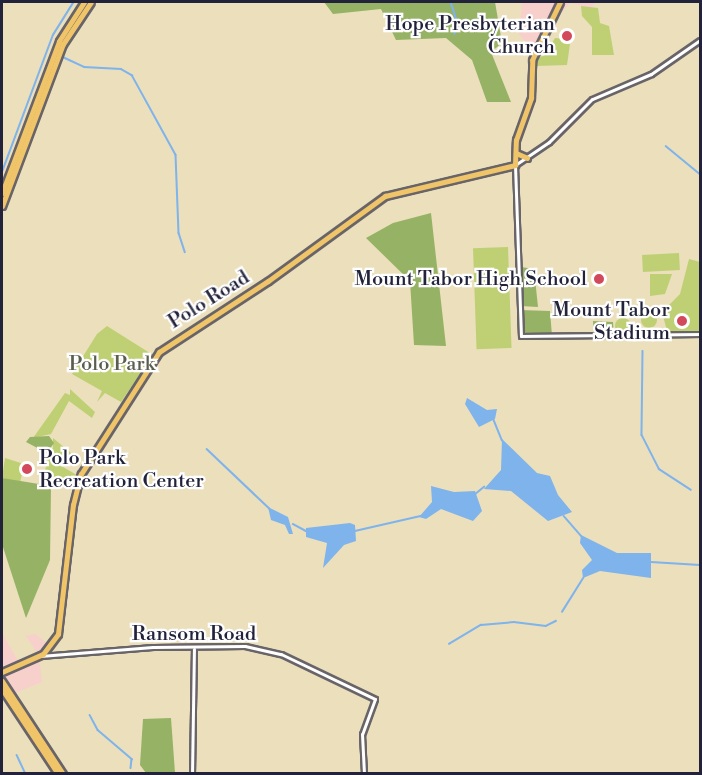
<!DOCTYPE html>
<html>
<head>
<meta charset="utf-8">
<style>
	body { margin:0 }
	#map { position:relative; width:702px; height:775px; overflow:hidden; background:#ebdfbc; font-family:"Libre Bodoni",serif }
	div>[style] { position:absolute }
	.built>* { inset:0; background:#f7d0cc }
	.green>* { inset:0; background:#bed073; transform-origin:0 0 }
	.round { border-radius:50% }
	.forest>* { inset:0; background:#96b265 }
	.water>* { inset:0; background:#7eb3ec }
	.stream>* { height:1.5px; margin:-0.75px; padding:0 0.75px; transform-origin:0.75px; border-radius:0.75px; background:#7eb3ec }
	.roads { filter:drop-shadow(2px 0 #686468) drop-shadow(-2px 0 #686468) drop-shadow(0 2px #686468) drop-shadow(0 -2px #686468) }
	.minor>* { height:3px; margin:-1.5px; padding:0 1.5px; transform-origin:1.5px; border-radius:1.5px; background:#fff }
	.major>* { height:5px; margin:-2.5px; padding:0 2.5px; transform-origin:2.5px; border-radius:2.5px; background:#f0c469 }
	.dots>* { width:16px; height:16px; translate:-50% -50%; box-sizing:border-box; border:3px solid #fff; border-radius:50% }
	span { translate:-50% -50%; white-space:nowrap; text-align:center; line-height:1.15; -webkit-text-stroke:4.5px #fff; paint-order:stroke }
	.poi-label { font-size:20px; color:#22223b }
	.right { translate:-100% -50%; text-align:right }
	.left { translate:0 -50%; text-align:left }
	.street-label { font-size:20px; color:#22223b }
	.park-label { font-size:20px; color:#595f4f }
	.frame { position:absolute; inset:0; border:3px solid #22223b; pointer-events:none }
</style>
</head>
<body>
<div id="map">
	<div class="built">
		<i style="clip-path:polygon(522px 2px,596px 2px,591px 8px,570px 3px,531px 49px,519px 34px)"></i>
		<i style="clip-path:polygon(2px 633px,20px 664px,39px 656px,26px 636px,35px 634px,51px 646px,39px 656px,42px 682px,8px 696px,3px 690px)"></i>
	</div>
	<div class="green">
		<i style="clip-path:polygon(581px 6px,598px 8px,600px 23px,609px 26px,614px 55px,592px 55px,592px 27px,582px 16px)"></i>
		<i style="clip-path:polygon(555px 38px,565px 39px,566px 44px,570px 44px,567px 65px,536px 66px,537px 57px,544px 56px)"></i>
		<i style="left:508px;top:247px;width:101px;height:35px;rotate:88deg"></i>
		<i style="left:679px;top:253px;width:17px;height:37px;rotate:87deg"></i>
		<i style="clip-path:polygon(689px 259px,700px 262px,700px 331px,667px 331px,662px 312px,680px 294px)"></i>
		<i style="clip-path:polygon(650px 274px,672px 274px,665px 294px,650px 296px)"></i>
		<i class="round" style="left:641px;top:312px;width:16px;height:16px"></i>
		<i class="round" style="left:615px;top:318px;width:16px;height:16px"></i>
		<i style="clip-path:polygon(107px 326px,153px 355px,121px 402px,105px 393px,97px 402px,102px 391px,72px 374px,97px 334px)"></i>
		<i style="clip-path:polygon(70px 389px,95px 412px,92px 418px,69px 401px,51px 434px,33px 438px,65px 393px,70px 395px)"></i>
		<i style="clip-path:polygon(53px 438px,71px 453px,65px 462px,48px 454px,53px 448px)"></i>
		<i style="clip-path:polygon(5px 458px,24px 464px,20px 483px,2px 478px)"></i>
		<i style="clip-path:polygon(49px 459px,77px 475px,73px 485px,41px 481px)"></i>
	</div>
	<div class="forest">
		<i style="clip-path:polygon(324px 2px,495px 2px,502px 43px,491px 52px,511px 102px,487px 102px,472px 60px,446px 38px,396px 40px,381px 9px,333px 14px)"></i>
		<i style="clip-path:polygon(431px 213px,446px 346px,414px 345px,410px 281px,366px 238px,393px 223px)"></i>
		<i style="clip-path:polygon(521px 267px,534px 269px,538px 307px,520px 306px)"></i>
		<i style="clip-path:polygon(520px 310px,550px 311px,552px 336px,522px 334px)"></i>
		<i style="clip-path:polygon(593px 321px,613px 322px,614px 335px,594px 335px)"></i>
		<i style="clip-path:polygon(49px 436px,54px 443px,47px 453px,26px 442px,30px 437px)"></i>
		<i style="clip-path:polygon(2px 478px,51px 486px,50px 560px,26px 618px,2px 544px)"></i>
		<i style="clip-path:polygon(171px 718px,175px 773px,146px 773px,140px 765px,143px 719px)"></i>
	</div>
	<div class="water">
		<i style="clip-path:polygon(467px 398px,487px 410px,497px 409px,495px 419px,479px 427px,465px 404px)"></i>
		<i style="clip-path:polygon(502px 439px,537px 473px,550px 476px,558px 495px,572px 512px,548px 521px,511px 491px,484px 489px,501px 470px)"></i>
		<i style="clip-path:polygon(431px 486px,454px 492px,475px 491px,482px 511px,473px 521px,441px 509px,426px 519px,419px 517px,432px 502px)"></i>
		<i style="clip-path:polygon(268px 507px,288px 517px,293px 534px,289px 534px,285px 525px,271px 520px)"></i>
		<i style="clip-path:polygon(350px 523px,355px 525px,356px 541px,344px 545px,323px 568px,327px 543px,306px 537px,306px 528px)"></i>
		<i style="clip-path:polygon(581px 535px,617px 553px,651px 553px,651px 578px,600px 571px,583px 578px,582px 570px,592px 560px,580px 543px)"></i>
	</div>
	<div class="stream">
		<i style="left:451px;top:2px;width:20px;rotate:72deg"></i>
		<i style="left:457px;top:21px;width:13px;rotate:99deg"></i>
		<i style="left:63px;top:57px;width:23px;rotate:25deg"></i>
		<i style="left:84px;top:67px;width:37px;rotate:3deg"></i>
		<i style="left:121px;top:69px;width:13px;rotate:29deg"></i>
		<i style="left:132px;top:75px;width:91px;rotate:61.2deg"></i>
		<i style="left:176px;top:155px;width:78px;rotate:87.8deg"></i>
		<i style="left:179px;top:233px;width:20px;rotate:72deg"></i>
		<i style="left:666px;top:146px;width:44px;rotate:39.5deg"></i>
		<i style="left:2px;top:172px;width:146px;rotate:-69.6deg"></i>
		<i style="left:53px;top:35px;width:39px;rotate:-58deg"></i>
		<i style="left:643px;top:351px;width:84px;rotate:90.7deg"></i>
		<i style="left:642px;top:435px;width:38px;rotate:63deg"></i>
		<i style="left:659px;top:469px;width:38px;rotate:33deg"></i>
		<i style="left:494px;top:420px;width:22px;rotate:68deg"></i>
		<i style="left:207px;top:449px;width:86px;rotate:43.6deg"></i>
		<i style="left:474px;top:495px;width:13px;rotate:-39deg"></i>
		<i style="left:564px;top:516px;width:28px;rotate:49deg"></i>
		<i style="left:293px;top:524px;width:15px;rotate:28deg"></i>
		<i style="left:355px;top:531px;width:68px;rotate:-12.8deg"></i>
		<i style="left:651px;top:562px;width:49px;rotate:3.5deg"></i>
		<i style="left:562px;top:612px;width:40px;rotate:-58deg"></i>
		<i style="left:449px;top:644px;width:37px;rotate:-31deg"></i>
		<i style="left:481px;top:625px;width:33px;rotate:-5deg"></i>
		<i style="left:514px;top:622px;width:32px;rotate:7deg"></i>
		<i style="left:546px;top:626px;width:11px;rotate:-27deg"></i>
		<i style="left:90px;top:715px;width:17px;rotate:62deg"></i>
		<i style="left:98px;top:730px;width:45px;rotate:40.5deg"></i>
		<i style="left:132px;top:759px;width:9px;rotate:96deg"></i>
		<i style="left:17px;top:755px;width:21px;rotate:65deg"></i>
	</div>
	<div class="roads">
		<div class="minor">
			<i style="left:700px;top:40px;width:60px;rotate:145.2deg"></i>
			<i style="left:651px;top:74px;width:64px;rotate:157deg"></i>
			<i style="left:592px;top:99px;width:61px;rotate:135deg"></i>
			<i style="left:549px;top:142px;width:41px;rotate:145.9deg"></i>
			<i style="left:515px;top:165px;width:171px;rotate:88deg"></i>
			<i style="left:521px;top:336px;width:179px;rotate:-0.6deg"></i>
			<i style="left:40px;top:656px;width:113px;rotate:-4.6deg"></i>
			<i style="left:153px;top:647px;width:92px;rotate:-0.6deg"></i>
			<i style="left:245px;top:646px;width:37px;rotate:13deg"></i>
			<i style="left:281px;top:654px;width:104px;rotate:25.6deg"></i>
			<i style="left:375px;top:699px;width:37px;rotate:110deg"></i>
			<i style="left:362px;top:734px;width:40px;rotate:87.1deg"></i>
			<i style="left:192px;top:774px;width:125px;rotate:-89.1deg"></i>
		</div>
		<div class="major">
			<i style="left:516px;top:153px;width:12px;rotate:24deg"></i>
			<i style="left:2px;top:193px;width:162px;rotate:-69.4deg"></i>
			<i style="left:59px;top:41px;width:46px;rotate:-57.3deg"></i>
			<i style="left:2px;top:206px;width:173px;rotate:-69.4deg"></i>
			<i style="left:63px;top:44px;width:50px;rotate:-56.3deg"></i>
			<i style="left:2px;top:672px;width:45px;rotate:-23.7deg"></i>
			<i style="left:43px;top:654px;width:25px;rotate:-53deg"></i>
			<i style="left:58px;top:634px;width:130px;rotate:-83.4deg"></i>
			<i style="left:73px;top:505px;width:32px;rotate:-76deg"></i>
			<i style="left:81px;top:474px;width:145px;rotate:-57.4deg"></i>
			<i style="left:159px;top:352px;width:130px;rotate:-33.1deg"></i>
			<i style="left:268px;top:281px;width:145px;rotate:-36deg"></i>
			<i style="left:385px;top:196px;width:134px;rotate:-13.4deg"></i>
			<i style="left:515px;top:165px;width:25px;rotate:-88deg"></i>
			<i style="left:516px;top:140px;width:45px;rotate:-70.3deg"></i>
			<i style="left:531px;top:98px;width:38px;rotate:-88deg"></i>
			<i style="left:532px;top:60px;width:64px;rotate:-64.2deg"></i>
			<i style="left:2px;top:681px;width:111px;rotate:56.7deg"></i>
			<i style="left:2px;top:689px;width:102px;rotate:56.6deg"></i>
		</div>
	</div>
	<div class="dots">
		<i style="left:567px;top:36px;background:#d1495b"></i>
		<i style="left:599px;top:279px;background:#d1495b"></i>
		<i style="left:682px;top:321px;background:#d1495b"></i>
		<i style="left:27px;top:469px;background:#d1495b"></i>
	</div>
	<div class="poi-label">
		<span class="right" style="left:555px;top:36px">Hope Presbyterian<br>Church</span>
		<span class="right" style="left:587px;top:279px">Mount Tabor High School</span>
		<span class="right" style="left:670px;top:322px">Mount Tabor<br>Stadium</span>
		<span class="left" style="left:39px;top:470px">Polo Park<br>Recreation Center</span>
	</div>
	<div class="street-label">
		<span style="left:209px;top:300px;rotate:-32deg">Polo Road</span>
		<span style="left:194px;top:634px">Ransom Road</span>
	</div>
	<div class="park-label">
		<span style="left:112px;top:364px">Polo Park</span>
	</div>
	<div class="frame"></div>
</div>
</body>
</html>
